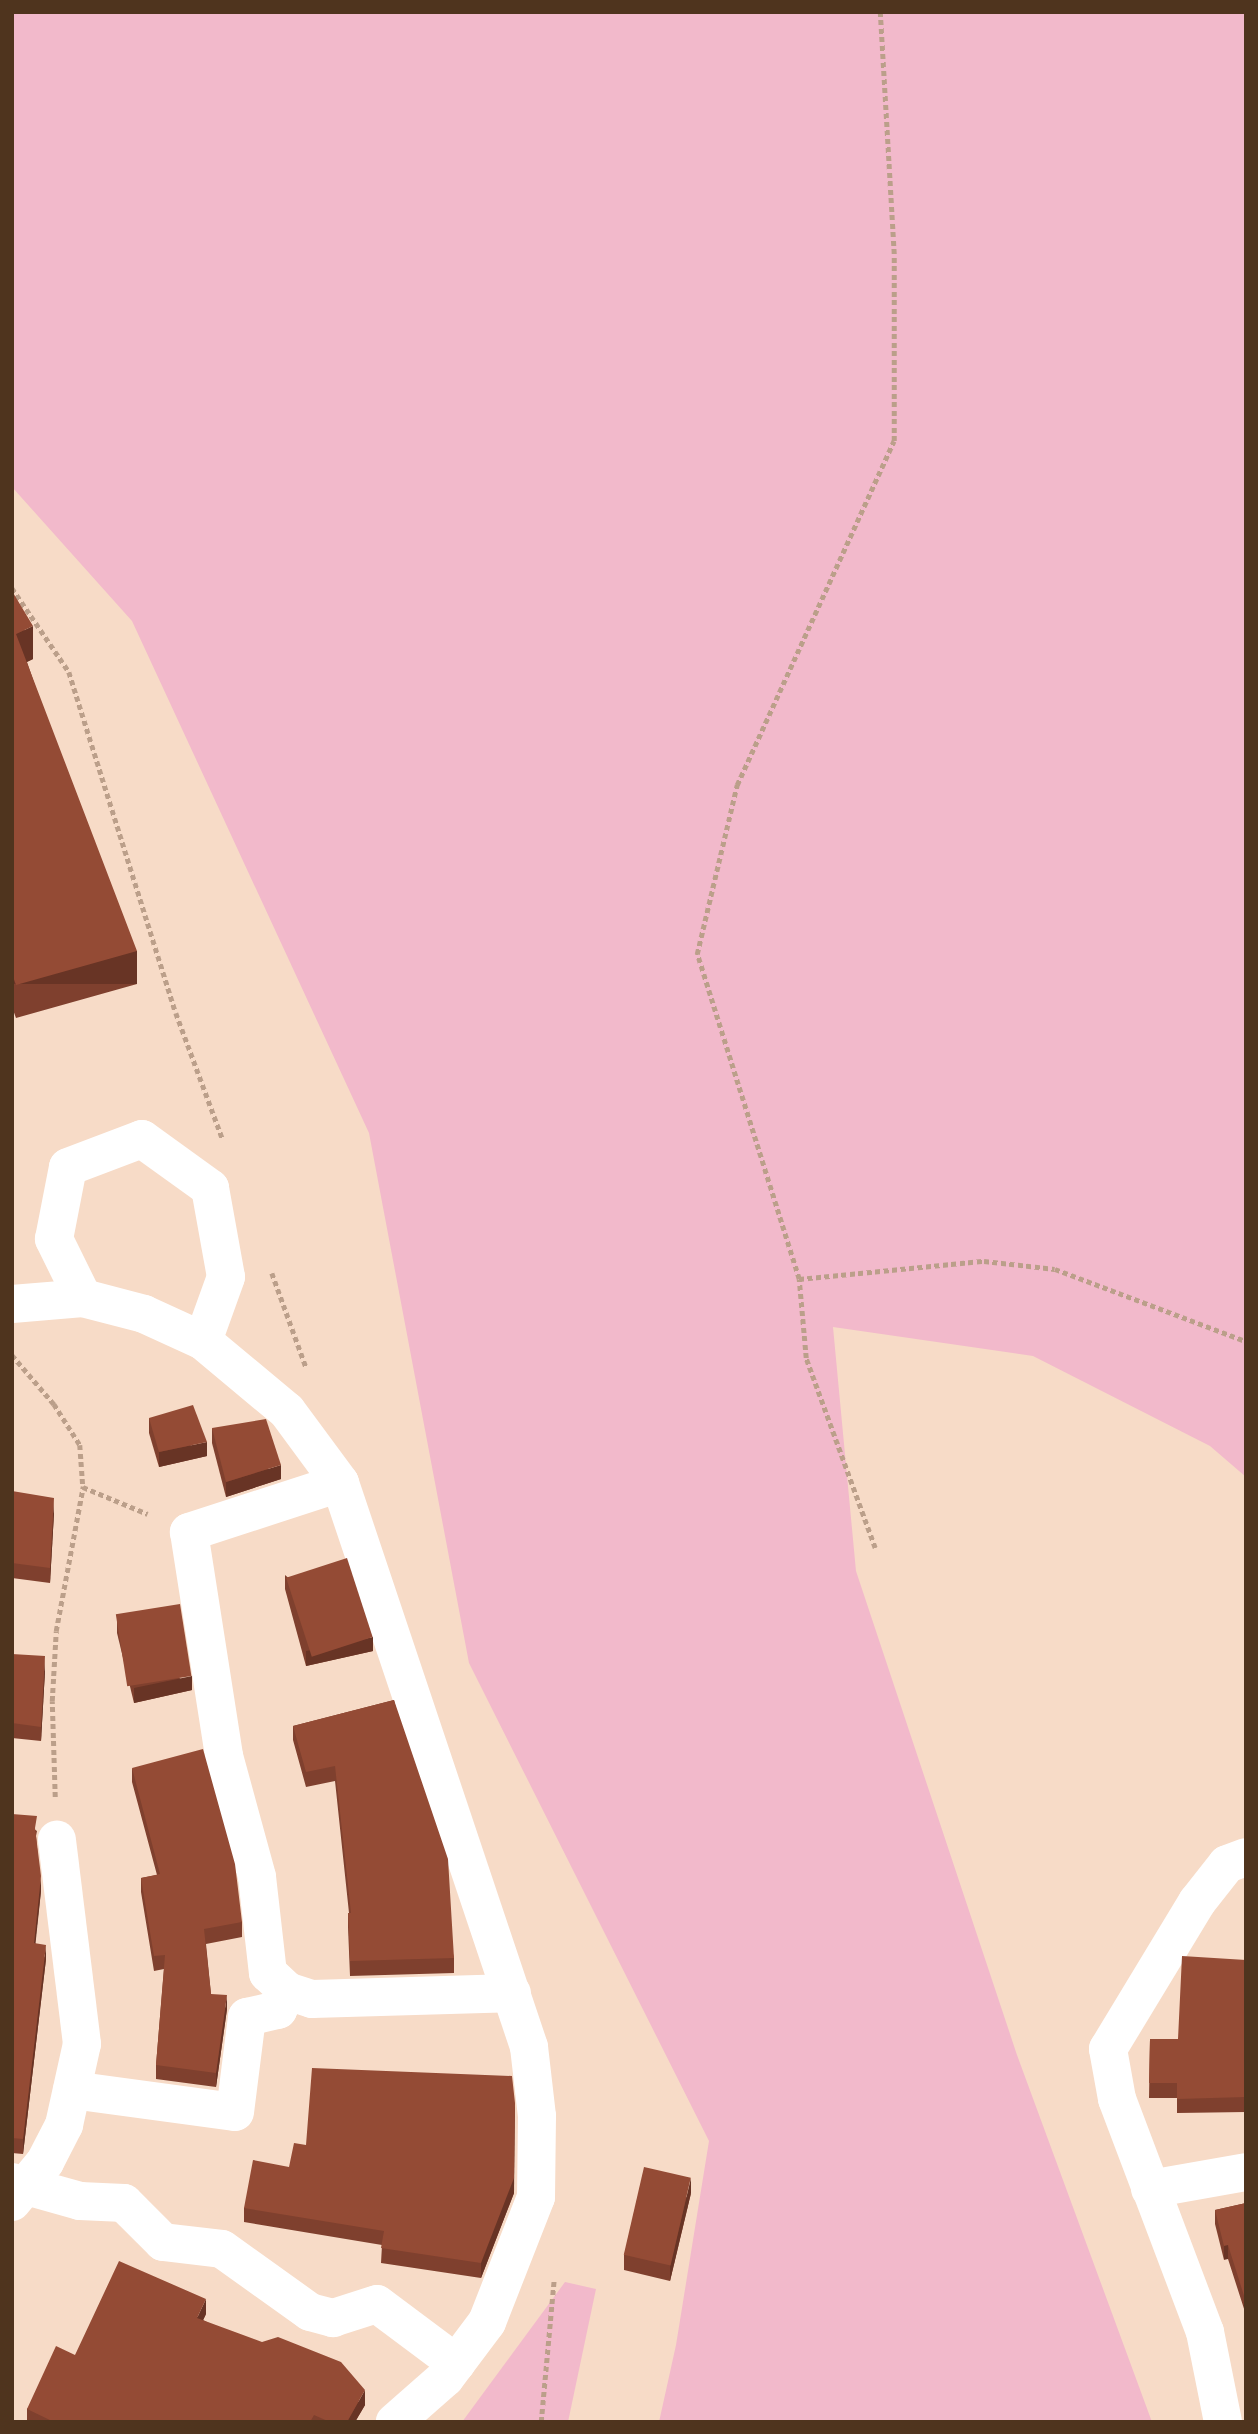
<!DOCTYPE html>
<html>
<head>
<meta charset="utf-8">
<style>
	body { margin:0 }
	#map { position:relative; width:1258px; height:2434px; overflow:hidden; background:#f7dbc7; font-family:Roboto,sans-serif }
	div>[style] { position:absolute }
	.green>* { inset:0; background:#f2b9cb }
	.path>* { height:4.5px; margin-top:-2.25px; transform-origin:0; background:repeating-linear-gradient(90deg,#bb9f8a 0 5px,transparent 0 8.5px) }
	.street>* { height:38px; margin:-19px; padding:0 19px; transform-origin:19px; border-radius:19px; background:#fff }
	.secondary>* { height:38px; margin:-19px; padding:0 19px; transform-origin:19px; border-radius:19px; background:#fff }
	.wall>* { inset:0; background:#7f402e }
	.shaded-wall>* { inset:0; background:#683425; transform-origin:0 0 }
	.building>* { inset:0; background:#944b35; transform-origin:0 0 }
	span { translate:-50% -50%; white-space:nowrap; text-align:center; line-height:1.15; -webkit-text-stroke:7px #f7dbc7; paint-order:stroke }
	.frame { position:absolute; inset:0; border:14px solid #4f341e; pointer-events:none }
</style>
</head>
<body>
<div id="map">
	<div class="green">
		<i style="clip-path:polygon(12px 12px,1246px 12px,1246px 1477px,1210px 1446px,1033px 1356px,833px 1327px,856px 1571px,1017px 2055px,1152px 2422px,659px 2422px,676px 2345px,709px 2141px,469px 1663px,369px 1133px,132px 621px,12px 487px)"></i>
		<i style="clip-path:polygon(565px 2282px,596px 2289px,568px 2422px,462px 2422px)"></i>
	</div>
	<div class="path">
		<i style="left:12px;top:588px;width:102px;rotate:55.8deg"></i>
		<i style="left:69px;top:672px;width:357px;rotate:72.6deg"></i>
		<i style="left:176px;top:1013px;width:135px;rotate:69.7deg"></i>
		<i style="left:272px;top:1273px;width:100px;rotate:70.1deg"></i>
		<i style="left:799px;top:1279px;width:186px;rotate:-5.6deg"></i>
		<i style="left:984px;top:1261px;width:71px;rotate:6.4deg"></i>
		<i style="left:1055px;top:1269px;width:204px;rotate:20.7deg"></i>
		<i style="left:12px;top:1355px;width:65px;rotate:49.4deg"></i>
		<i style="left:54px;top:1404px;width:49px;rotate:57.6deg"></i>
		<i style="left:80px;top:1445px;width:42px;rotate:85.9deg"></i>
		<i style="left:875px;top:1548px;width:202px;rotate:-110deg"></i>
		<i style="left:806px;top:1358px;width:79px;rotate:-95.1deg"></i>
		<i style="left:799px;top:1279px;width:341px;rotate:-107.4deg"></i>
		<i style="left:697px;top:954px;width:174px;rotate:-76.7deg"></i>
		<i style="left:737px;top:785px;width:378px;rotate:-65.5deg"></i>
		<i style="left:894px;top:441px;width:187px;rotate:-90deg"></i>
		<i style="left:894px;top:254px;width:242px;rotate:-93.3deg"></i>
		<i style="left:55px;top:1797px;width:96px;rotate:-91.8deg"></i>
		<i style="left:52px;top:1701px;width:70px;rotate:-86.7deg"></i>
		<i style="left:56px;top:1631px;width:147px;rotate:-79.4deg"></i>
		<i style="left:83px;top:1487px;width:70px;rotate:22.6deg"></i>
		<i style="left:541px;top:2422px;width:143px;rotate:-84.8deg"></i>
	</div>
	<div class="street">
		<i style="left:83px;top:1298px;width:66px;rotate:-116.2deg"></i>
		<i style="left:54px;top:1239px;width:73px;rotate:-79deg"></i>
		<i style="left:68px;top:1167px;width:79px;rotate:-20.7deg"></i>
		<i style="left:142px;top:1139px;width:84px;rotate:35.8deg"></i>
		<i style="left:210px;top:1188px;width:90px;rotate:79.8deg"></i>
		<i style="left:226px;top:1277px;width:68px;rotate:109.8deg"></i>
		<i style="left:12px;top:1304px;width:71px;rotate:-4.8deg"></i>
		<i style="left:83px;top:1298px;width:63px;rotate:14.7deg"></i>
		<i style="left:144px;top:1314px;width:65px;rotate:24.6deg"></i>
		<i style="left:203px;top:1341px;width:109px;rotate:39.8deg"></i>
		<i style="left:287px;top:1411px;width:89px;rotate:53.6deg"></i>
		<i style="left:340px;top:1483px;width:595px;rotate:71.47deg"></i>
		<i style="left:529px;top:2047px;width:69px;rotate:83.4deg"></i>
		<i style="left:537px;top:2116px;width:81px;rotate:90.7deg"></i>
		<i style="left:536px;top:2197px;width:134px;rotate:111.4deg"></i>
		<i style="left:487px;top:2322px;width:70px;rotate:126.9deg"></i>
		<i style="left:445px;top:2378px;width:67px;rotate:138.7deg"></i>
		<i style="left:340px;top:1483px;width:159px;rotate:162deg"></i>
		<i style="left:189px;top:1532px;width:227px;rotate:81.1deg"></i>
		<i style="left:224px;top:1756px;width:125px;rotate:74.7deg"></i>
		<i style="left:257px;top:1877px;width:97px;rotate:83.5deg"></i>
		<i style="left:268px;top:1973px;width:26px;rotate:43deg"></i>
		<i style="left:287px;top:1991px;width:26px;rotate:18deg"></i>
		<i style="left:312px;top:1999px;width:200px;rotate:-1.7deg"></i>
		<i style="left:72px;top:2090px;width:164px;rotate:7.7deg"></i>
		<i style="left:235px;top:2112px;width:96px;rotate:-82.8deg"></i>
		<i style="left:247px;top:2017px;width:32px;rotate:-13deg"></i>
		<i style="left:278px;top:2010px;width:21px;rotate:-65deg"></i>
		<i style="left:12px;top:2182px;width:71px;rotate:15.6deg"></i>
		<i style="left:80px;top:2201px;width:44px;rotate:2.6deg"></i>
		<i style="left:124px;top:2203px;width:55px;rotate:45deg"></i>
		<i style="left:163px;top:2242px;width:59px;rotate:6.8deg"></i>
		<i style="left:222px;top:2249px;width:108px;rotate:35.6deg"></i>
		<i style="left:310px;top:2312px;width:24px;rotate:15deg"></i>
		<i style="left:333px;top:2318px;width:46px;rotate:-17.7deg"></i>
		<i style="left:377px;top:2304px;width:99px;rotate:36.8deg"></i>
		<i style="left:1150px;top:2189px;width:97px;rotate:-10deg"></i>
		<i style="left:12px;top:2202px;width:52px;rotate:-50.5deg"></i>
		<i style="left:45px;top:2162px;width:42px;rotate:-62.8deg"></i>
		<i style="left:64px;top:2125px;width:83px;rotate:-77.5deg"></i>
		<i style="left:82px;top:2044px;width:206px;rotate:-97deg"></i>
	</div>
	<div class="secondary">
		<i style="left:1223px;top:2422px;width:92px;rotate:-101.3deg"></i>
		<i style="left:1205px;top:2332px;width:249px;rotate:-110.7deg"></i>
		<i style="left:1117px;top:2099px;width:51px;rotate:-100.2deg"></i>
		<i style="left:1108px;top:2049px;width:172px;rotate:-58.8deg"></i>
		<i style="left:1197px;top:1902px;width:48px;rotate:-51.7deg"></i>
		<i style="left:1227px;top:1864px;width:20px;rotate:-20deg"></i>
	</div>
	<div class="wall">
		<i style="clip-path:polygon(12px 591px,33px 659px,27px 662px,137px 984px,16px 1018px,12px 1007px)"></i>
		<i style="clip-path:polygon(149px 1418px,207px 1456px,159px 1467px,149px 1433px)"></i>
		<i style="clip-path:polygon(212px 1428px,281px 1479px,226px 1497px,212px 1443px)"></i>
		<i style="clip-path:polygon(12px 1491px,54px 1513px,50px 1583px,12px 1578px)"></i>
		<i style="clip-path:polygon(285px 1575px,373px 1651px,306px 1666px,285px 1589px)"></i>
		<i style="clip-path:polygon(117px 1618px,192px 1690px,134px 1703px,117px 1633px)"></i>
		<i style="clip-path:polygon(12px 1654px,45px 1671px,41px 1741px,12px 1738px)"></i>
		<i style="clip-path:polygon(394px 1700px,454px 1958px,454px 1973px,350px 1976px,348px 1927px,348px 1913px,349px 1913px,335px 1781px,306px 1787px,293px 1740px,293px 1726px)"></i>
		<i style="clip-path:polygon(132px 1768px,242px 1922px,242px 1937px,206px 1944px,211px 1994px,227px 2009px,216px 2087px,156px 2079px,156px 2065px,164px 1969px,154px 1971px,141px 1892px,141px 1878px,157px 1875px,132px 1782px)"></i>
		<i style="clip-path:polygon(12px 1814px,37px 1831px,36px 1836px,41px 1891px,35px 1943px,46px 1959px,23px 2154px,12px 2153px)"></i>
		<i style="clip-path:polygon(1246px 1960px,1246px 2112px,1177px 2113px,1177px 2098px,1149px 2098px,1150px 2039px,1178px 2039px)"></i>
		<i style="clip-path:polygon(289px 2167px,514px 2193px,481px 2278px,381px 2263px,382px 2245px,244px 2222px,244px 2208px)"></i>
		<i style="clip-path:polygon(691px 2193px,670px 2281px,624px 2270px,624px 2255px)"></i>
		<i style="clip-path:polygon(1246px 2203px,1246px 2315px,1228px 2259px,1224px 2260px,1215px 2224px,1215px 2210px)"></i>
		<i style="clip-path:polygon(206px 2314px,203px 2320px,365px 2405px,355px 2422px,27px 2422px,27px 2409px,75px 2355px)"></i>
	</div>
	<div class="shaded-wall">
		<i style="clip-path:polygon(33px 626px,33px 659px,16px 667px,16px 634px)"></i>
		<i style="left:137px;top:951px;width:33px;height:126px;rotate:90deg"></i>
		<i style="clip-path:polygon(207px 1442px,207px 1456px,159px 1467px,159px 1452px)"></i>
		<i style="clip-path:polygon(281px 1465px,281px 1479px,226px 1497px,226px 1482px)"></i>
		<i style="clip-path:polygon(54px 1498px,54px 1513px,50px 1583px,50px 1568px)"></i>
		<i style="clip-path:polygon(373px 1637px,373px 1651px,306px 1666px,306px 1651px)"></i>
		<i style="clip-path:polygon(45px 1656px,45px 1671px,41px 1741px,41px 1727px)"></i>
		<i style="clip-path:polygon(192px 1676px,192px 1690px,134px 1703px,134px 1688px)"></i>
		<i style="clip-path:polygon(41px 1876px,41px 1891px,34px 1958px,34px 1943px)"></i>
		<i style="clip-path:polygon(46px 1945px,46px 1959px,23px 2154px,23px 2139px)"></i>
		<i style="clip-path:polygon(227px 1995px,227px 2009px,216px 2087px,216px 2073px)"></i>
		<i style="clip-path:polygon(515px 2103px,514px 2193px,481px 2278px,481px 2263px)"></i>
		<i style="clip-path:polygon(691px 2178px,691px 2193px,670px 2281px,670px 2266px)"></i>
		<i style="left:1228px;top:2245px;width:14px;height:4px;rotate:90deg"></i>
		<i style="clip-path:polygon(206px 2299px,206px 2314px,197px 2333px,197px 2318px)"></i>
		<i style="clip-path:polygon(365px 2390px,365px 2405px,355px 2422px,347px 2422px)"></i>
	</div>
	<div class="building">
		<i style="clip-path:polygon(12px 591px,33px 626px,16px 634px,137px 951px,16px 985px,12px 974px)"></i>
		<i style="clip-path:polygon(193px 1405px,207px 1442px,159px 1452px,149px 1418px)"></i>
		<i style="clip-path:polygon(266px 1419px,281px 1465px,226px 1482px,212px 1428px)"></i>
		<i style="clip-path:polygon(12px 1491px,54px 1498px,50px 1568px,12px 1563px)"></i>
		<i style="left:347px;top:1558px;width:83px;height:64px;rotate:72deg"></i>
		<i style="left:180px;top:1604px;width:73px;height:65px;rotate:81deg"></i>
		<i style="clip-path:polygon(12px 1654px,45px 1656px,41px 1727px,12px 1723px)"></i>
		<i style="clip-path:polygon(394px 1700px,448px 1859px,454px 1958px,350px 1961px,348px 1913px,351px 1913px,335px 1766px,306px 1772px,293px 1726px)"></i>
		<i style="clip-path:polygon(203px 1749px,235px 1864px,242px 1922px,204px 1929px,211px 1994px,227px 1995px,216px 2073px,156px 2065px,165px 1955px,154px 1956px,141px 1878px,160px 1874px,132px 1768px)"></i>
		<i style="clip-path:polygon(12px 1814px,37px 1816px,35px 1828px,41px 1876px,34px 1943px,46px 1945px,23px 2139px,12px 2138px)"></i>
		<i style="clip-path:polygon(1182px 1956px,1246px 1960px,1246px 2097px,1177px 2099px,1177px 2083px,1149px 2083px,1150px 2039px,1178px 2039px)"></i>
		<i style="clip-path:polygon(312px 2068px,512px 2076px,515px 2103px,514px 2178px,481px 2263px,381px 2248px,384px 2231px,244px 2208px,253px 2160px,289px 2167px,294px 2143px,306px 2145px)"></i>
		<i style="left:644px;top:2167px;width:48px;height:90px;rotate:13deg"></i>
		<i style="clip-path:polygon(1246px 2203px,1246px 2302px,1228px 2245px,1224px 2246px,1215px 2210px)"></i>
		<i style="clip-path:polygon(119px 2261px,206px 2299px,197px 2318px,262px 2342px,278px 2337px,341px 2362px,365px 2390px,347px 2422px,330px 2422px,314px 2415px,310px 2422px,54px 2422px,27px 2409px,56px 2346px,75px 2355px)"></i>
	</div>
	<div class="frame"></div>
</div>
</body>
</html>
